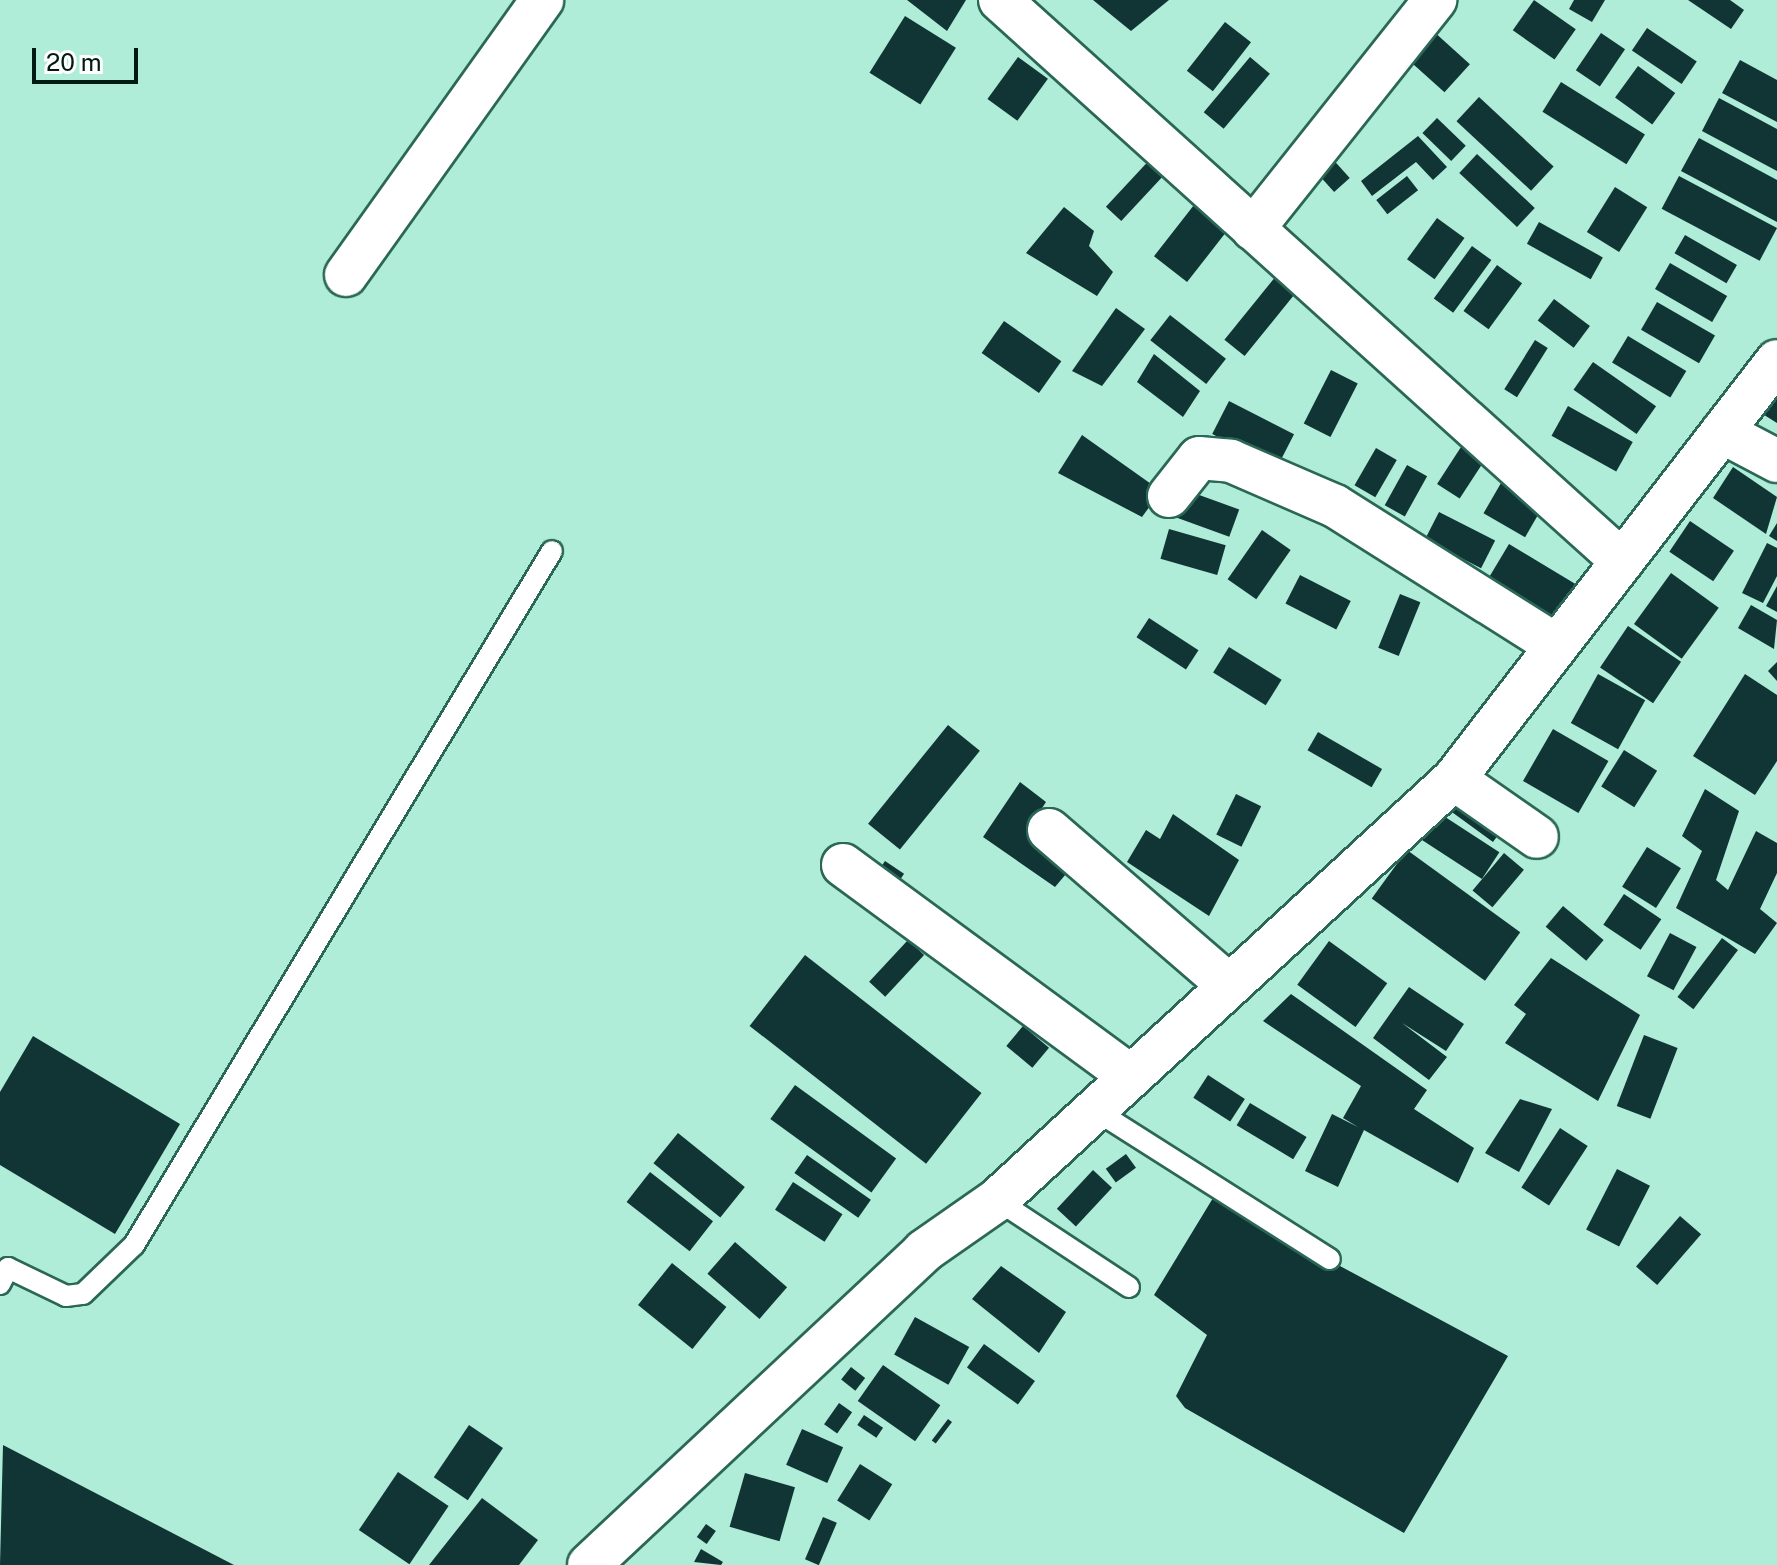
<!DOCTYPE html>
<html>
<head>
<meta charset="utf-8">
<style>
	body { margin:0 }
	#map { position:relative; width:1777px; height:1565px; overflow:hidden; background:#afedd8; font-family:"Public Sans",sans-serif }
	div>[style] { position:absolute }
	.building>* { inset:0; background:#113534; transform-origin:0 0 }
	.roads { filter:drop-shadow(2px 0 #2b6756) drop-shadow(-2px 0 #2b6756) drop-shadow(0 2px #2b6756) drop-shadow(0 -2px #2b6756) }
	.service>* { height:20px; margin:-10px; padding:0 10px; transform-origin:10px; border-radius:10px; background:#fff }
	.minor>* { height:42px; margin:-21px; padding:0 21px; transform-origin:21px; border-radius:21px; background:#fff }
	span { translate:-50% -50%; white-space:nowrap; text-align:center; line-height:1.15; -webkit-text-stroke:8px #fefefe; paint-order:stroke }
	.scale { position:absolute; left:32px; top:48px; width:106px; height:36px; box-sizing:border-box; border:4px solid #021a14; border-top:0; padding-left:10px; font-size:24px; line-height:28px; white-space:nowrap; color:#021a14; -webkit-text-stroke:6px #fefefe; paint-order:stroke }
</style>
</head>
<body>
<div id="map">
	<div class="building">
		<i style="clip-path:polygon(907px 0,966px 0,947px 31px)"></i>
		<i style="clip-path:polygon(1093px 0,1169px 0,1131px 31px)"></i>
		<i style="left:1534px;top:0;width:51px;height:37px;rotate:35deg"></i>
		<i style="clip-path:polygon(1574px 0,1605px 0,1592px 22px,1569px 9px)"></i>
		<i style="clip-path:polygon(1688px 0,1730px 0,1744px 10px,1731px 29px)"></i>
		<i style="left:905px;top:16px;width:60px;height:67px;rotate:32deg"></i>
		<i style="left:1225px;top:22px;width:33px;height:62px;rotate:38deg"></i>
		<i style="left:1647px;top:28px;width:60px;height:27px;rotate:34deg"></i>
		<i style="left:1432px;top:30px;width:51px;height:38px;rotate:42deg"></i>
		<i style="left:1601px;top:33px;width:29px;height:45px;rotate:34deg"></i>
		<i style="left:1018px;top:57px;width:37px;height:52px;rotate:36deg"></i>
		<i style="left:1250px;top:57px;width:26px;height:72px;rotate:40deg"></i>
		<i style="clip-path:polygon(1740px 60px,1777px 80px,1777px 122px,1722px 93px)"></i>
		<i style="left:1638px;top:66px;width:46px;height:39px;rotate:36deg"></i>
		<i style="left:1561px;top:82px;width:99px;height:35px;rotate:32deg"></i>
		<i style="left:1479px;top:97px;width:102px;height:33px;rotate:43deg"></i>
		<i style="clip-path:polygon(1719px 98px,1777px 129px,1777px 171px,1702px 131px)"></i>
		<i style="left:1437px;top:118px;width:40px;height:21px;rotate:44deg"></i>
		<i style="clip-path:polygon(1418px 136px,1447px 167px,1433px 180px,1416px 162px,1372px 196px,1361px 181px)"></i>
		<i style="clip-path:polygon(1699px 138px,1777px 180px,1777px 222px,1681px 171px)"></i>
		<i style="left:1155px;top:154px;width:21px;height:72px;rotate:43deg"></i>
		<i style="left:1477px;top:154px;width:79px;height:26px;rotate:43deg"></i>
		<i style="left:1329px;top:155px;width:31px;height:21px;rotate:48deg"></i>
		<i style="left:1407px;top:176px;width:18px;height:39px;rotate:52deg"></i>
		<i style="left:1679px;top:176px;width:111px;height:37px;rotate:28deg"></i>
		<i style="left:1615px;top:187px;width:38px;height:53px;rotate:32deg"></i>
		<i style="left:1194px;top:205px;width:42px;height:65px;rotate:38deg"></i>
		<i style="clip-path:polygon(1064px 207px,1094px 231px,1089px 246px,1113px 272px,1097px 296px,1026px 253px)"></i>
		<i style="left:1437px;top:218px;width:34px;height:51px;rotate:36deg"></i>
		<i style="left:1539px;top:222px;width:73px;height:25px;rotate:29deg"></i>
		<i style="left:1685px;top:235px;width:60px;height:21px;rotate:30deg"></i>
		<i style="left:1472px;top:246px;width:24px;height:65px;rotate:36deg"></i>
		<i style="left:1670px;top:263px;width:66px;height:30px;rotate:30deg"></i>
		<i style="left:1497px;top:265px;width:31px;height:57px;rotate:36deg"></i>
		<i style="left:1276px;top:276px;width:26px;height:82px;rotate:39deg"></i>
		<i style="left:1554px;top:299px;width:45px;height:27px;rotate:37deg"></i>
		<i style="left:1657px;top:302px;width:67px;height:32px;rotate:30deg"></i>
		<i style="clip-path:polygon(1116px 308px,1145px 329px,1102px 386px,1072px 371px)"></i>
		<i style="left:1170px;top:315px;width:71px;height:32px;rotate:38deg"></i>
		<i style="left:1004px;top:321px;width:70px;height:39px;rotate:35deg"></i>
		<i style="left:1628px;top:336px;width:68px;height:31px;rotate:31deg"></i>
		<i style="left:1535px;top:340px;width:15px;height:58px;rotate:32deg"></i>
		<i style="clip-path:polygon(1154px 354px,1200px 391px,1183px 417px,1137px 382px)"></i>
		<i style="left:1593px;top:362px;width:77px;height:34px;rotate:35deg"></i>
		<i style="left:1331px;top:370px;width:30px;height:60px;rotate:27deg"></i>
		<i style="clip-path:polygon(1777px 384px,1777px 423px,1761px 413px)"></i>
		<i style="left:1229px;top:401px;width:73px;height:37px;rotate:27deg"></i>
		<i style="left:1568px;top:406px;width:74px;height:34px;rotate:29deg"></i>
		<i style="clip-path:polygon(1082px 435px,1161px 491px,1142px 517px,1058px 473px)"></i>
		<i style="left:1461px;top:447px;width:27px;height:44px;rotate:33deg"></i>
		<i style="left:1376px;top:448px;width:24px;height:43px;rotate:30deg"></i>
		<i style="left:1407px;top:465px;width:23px;height:46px;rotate:29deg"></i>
		<i style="clip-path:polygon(1733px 467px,1777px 497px,1766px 534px,1713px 498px)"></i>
		<i style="left:1501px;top:483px;width:48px;height:35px;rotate:30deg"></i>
		<i style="left:1180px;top:488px;width:63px;height:29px;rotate:20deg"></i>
		<i style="left:1439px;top:512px;width:63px;height:31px;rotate:27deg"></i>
		<i style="left:1690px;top:521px;width:53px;height:37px;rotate:34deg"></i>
		<i style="clip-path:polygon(1777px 523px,1777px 541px,1769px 536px)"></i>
		<i style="left:1169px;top:529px;width:59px;height:31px;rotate:16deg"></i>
		<i style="left:1262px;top:530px;width:35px;height:60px;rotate:35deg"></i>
		<i style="clip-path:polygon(1767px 543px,1777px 548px,1777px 576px,1763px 603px,1742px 593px)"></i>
		<i style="left:1509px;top:544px;width:78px;height:41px;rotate:31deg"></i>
		<i style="left:1671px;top:573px;width:59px;height:63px;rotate:36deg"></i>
		<i style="left:1300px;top:575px;width:57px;height:32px;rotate:27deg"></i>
		<i style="clip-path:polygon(1777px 586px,1777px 612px,1766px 606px)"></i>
		<i style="left:1400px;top:594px;width:22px;height:58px;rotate:22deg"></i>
		<i style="clip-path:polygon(1751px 605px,1777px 620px,1774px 649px,1738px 628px)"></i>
		<i style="left:1149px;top:618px;width:59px;height:23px;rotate:33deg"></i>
		<i style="left:1628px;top:626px;width:64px;height:50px;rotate:34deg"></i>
		<i style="left:1229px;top:647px;width:62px;height:30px;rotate:32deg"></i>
		<i style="clip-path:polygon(1777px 662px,1777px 681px,1768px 671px)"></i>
		<i style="left:1598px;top:674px;width:54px;height:56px;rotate:29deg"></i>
		<i style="clip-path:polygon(1745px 674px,1777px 695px,1777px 761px,1755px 795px,1693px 756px)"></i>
		<i style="left:948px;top:725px;width:41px;height:127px;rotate:39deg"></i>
		<i style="left:1553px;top:729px;width:64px;height:60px;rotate:30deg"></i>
		<i style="left:1318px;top:732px;width:74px;height:21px;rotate:30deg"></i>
		<i style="left:1624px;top:750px;width:39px;height:43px;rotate:32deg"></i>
		<i style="clip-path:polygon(1020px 782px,1046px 802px,1031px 825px,1077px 861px,1055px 887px,983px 837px)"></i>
		<i style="left:1466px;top:789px;width:53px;height:27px;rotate:36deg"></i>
		<i style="clip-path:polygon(1705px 789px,1739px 811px,1716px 880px,1728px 890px,1756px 831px,1777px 843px,1777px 873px,1760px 909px,1777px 923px,1755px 954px,1676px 908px,1702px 851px,1682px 836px)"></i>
		<i style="left:1236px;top:794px;width:28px;height:45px;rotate:26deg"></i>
		<i style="left:1439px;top:813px;width:72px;height:32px;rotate:33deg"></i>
		<i style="clip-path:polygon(1173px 814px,1239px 860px,1209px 916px,1127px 862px,1146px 830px,1160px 839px)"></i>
		<i style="left:1647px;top:847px;width:40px;height:47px;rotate:32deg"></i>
		<i style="left:1407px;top:850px;width:140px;height:60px;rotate:36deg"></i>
		<i style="left:1504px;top:853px;width:26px;height:49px;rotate:40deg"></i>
		<i style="left:885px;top:861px;width:23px;height:24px;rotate:34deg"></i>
		<i style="left:1624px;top:894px;width:45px;height:37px;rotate:34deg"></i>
		<i style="left:1563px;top:906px;width:53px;height:27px;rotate:40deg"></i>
		<i style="left:1670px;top:933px;width:30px;height:49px;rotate:28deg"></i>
		<i style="left:1722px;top:938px;width:20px;height:74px;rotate:37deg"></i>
		<i style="left:908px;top:940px;width:22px;height:57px;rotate:43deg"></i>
		<i style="left:1329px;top:941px;width:72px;height:54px;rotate:36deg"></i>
		<i style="left:805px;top:955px;width:224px;height:90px;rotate:38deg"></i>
		<i style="clip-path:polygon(1551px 958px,1640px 1015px,1598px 1101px,1505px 1043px,1526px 1014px,1514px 1005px)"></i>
		<i style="clip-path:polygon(1409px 987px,1464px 1024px,1446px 1051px,1402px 1023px,1447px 1057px,1429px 1080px,1373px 1038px)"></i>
		<i style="clip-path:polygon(1291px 994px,1427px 1090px,1414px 1109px,1474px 1148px,1458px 1183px,1364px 1130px,1338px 1187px,1305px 1171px,1332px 1114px,1358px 1127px,1343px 1118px,1361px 1086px,1263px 1021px)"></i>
		<i style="left:1023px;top:1026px;width:34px;height:26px;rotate:40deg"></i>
		<i style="left:1644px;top:1035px;width:36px;height:76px;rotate:21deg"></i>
		<i style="clip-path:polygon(33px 1036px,180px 1124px,115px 1234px,0 1165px,0 1092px)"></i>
		<i style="left:1208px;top:1075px;width:44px;height:27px;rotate:33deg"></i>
		<i style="left:795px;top:1085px;width:125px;height:42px;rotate:36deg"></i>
		<i style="clip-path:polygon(1520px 1099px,1552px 1109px,1519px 1172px,1485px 1153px)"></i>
		<i style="left:1250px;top:1103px;width:66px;height:26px;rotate:31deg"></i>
		<i style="left:1560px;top:1128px;width:33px;height:71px;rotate:33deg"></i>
		<i style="left:678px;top:1133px;width:86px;height:39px;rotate:39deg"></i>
		<i style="left:1126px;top:1154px;width:17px;height:25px;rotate:54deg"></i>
		<i style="left:807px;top:1155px;width:78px;height:22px;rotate:35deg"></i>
		<i style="left:1617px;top:1169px;width:37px;height:68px;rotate:27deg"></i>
		<i style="left:1093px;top:1170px;width:26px;height:53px;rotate:43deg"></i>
		<i style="left:650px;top:1172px;width:80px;height:38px;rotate:38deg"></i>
		<i style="left:793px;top:1182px;width:59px;height:33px;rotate:33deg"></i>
		<i style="clip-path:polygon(1213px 1198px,1508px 1356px,1404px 1533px,1185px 1408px,1176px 1396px,1207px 1335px,1154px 1295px)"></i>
		<i style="left:1680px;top:1216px;width:28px;height:67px;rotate:41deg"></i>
		<i style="left:735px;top:1242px;width:69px;height:42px;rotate:41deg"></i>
		<i style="left:672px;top:1263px;width:70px;height:54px;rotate:39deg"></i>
		<i style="clip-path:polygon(1001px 1266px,1066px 1312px,1039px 1353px,972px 1299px)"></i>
		<i style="left:915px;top:1317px;width:62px;height:43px;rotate:29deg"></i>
		<i style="left:984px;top:1344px;width:63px;height:29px;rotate:36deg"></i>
		<i style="left:883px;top:1365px;width:70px;height:44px;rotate:35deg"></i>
		<i style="left:851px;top:1367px;width:18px;height:16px;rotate:38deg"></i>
		<i style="left:839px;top:1403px;width:16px;height:26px;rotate:35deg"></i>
		<i style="left:864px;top:1415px;width:23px;height:12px;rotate:34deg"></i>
		<i style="left:948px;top:1419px;width:5px;height:27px;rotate:37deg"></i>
		<i style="left:469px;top:1425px;width:41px;height:63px;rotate:34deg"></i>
		<i style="left:802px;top:1429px;width:45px;height:39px;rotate:24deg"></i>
		<i style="clip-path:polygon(3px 1445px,234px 1565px,0 1565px)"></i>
		<i style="left:860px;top:1464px;width:38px;height:43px;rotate:32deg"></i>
		<i style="left:398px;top:1472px;width:61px;height:70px;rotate:34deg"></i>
		<i style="left:745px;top:1473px;width:52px;height:56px;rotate:16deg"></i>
		<i style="clip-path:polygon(482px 1498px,538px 1540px,519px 1565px,429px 1565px)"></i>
		<i style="left:823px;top:1517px;width:15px;height:46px;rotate:23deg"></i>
		<i style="left:706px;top:1524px;width:12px;height:16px;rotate:35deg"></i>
		<i style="clip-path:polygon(701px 1549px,723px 1562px,721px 1565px,694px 1562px)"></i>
	</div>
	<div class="roads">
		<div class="service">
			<i style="left:1095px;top:1110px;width:278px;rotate:32.4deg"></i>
			<i style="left:997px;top:1200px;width:158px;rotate:33.4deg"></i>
			<i style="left:0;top:1284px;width:18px;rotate:-63deg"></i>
			<i style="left:8px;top:1268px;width:64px;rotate:25.8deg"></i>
			<i style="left:66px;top:1296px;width:17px;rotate:-7deg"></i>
			<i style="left:83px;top:1294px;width:71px;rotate:-43.9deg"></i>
			<i style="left:134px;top:1245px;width:810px;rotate:-58.94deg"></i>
		</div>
		<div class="minor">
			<i style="left:1000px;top:0;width:838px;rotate:42.05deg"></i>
			<i style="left:1253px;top:229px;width:293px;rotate:-51.5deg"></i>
			<i style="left:346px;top:275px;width:338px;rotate:-54.5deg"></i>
			<i style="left:1722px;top:432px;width:62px;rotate:27.8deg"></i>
			<i style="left:1169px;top:496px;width:48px;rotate:-51.7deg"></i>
			<i style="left:1199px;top:458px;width:32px;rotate:5deg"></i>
			<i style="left:1231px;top:461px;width:113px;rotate:23.4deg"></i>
			<i style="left:1335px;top:506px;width:262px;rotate:32.2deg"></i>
			<i style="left:1454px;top:779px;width:101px;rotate:34.9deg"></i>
			<i style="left:1049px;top:830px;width:233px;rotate:40.8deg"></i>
			<i style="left:843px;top:865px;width:353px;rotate:36.3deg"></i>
			<i style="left:589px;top:1565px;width:459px;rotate:-43.1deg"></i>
			<i style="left:924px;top:1251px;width:89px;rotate:-34.9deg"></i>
			<i style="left:997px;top:1200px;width:621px;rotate:-42.65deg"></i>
			<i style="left:1454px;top:779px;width:528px;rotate:-52.31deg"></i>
		</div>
	</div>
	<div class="scale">20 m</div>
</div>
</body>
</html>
